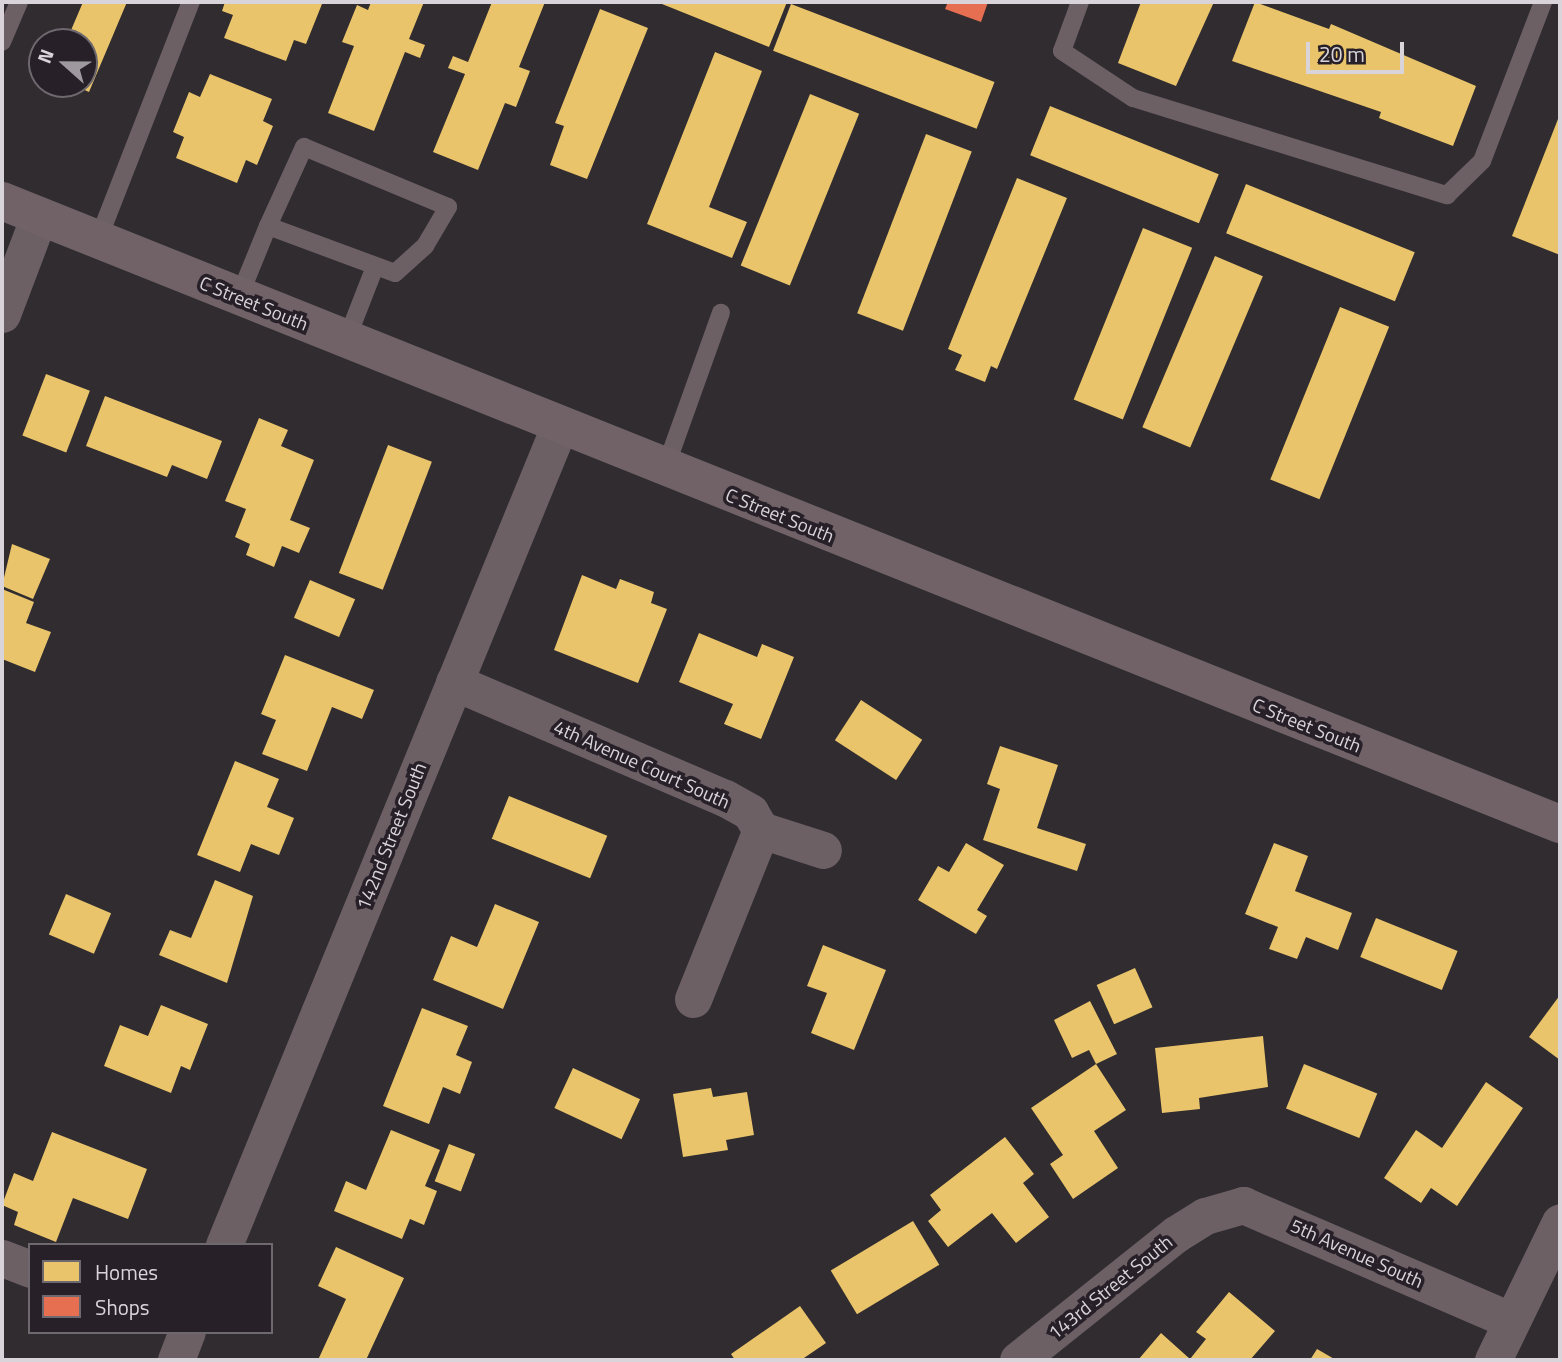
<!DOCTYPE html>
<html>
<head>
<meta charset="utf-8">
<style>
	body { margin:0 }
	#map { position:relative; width:1562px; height:1362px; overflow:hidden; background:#302c30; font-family:"Titillium Web",sans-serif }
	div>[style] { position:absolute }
	.homes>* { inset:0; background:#e9c46a; transform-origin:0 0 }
	.shops>* { inset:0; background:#e76f51 }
	.lane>* { height:18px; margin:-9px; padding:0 9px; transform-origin:9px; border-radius:9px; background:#6c6065 }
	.street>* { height:37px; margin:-18.5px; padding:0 18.5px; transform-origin:18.5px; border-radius:18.5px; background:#6c6065 }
	.secondary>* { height:38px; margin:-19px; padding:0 19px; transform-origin:19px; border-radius:19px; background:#706267 }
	span { translate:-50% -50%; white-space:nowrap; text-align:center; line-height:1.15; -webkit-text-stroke:7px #272028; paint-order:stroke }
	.street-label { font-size:19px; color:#d9d4d9 }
	.frame { position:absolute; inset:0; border:4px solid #d9d4d9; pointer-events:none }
	.legend { position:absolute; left:28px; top:1243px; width:245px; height:91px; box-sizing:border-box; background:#272028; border:2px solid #6e686f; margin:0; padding:9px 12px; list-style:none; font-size:21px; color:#d9d4d9 }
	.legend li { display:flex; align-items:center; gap:14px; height:35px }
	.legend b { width:35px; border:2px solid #6e686f }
	.north { position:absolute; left:28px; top:28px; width:70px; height:70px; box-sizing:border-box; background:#272028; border:2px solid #6e686f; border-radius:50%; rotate:291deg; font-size:19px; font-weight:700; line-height:28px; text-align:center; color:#d9d4d9 }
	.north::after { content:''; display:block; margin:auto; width:24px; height:32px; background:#9e999e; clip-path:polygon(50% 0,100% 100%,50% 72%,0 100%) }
	.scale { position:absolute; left:1306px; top:42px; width:98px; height:32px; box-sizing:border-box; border:4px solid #d9d4d9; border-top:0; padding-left:9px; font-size:21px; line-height:24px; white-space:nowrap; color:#d9d4d9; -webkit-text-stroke:5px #272028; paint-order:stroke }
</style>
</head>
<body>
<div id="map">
	<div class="homes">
		<i style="clip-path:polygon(83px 2px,127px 2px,89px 92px,71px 84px,84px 84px,84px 42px,66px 42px)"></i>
		<i style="clip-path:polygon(225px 2px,315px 2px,322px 4px,306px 44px,294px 40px,286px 61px,224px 38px,233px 15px,222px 11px)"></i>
		<i style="clip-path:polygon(371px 2px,424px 2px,409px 39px,425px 45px,420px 58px,405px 52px,374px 131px,328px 113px,354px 46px,342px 42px,357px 5px,368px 10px)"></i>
		<i style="clip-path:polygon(492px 2px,545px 2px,519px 67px,530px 71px,516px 107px,505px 103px,478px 170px,433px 152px,465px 74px,448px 68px,453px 56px,468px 62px)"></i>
		<i style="clip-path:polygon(657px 2px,787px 2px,769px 47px)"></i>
		<i style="clip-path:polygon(1141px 2px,1214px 2px,1176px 86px,1118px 63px)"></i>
		<i style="clip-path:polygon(1255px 2px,1329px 29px,1331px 24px,1476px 86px,1453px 146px,1379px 118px,1381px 112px,1232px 61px)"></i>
		<i style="left:791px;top:4px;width:218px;height:50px;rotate:21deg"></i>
		<i style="clip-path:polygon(600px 9px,648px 28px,587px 179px,550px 165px,564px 126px,555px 123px)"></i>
		<i style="clip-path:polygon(715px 52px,762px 71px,709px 207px,747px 222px,732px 258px,647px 224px)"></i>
		<i style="clip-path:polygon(210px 74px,272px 99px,263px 121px,273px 126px,257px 165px,246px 160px,237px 183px,176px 158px,184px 137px,173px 132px,189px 92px,200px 97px)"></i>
		<i style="left:810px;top:94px;width:53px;height:185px;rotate:22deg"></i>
		<i style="left:1050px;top:106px;width:182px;height:53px;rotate:22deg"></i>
		<i style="clip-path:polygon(1560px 114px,1560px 255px,1512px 236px)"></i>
		<i style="left:926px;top:134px;width:49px;height:192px;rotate:21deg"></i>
		<i style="clip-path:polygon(1017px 178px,1067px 198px,997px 369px,991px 366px,985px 382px,955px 370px,962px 355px,948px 349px)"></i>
		<i style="left:1246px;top:184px;width:182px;height:53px;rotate:22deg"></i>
		<i style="left:1143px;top:228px;width:53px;height:185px;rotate:22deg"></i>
		<i style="left:1215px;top:256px;width:52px;height:186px;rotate:23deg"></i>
		<i style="left:1340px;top:307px;width:53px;height:186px;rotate:22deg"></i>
		<i style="left:46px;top:374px;width:47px;height:66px;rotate:21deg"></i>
		<i style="clip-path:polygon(105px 396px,222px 441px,207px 479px,172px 465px,167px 477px,86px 446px)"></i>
		<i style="clip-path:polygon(259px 418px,288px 430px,281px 446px,314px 460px,290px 520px,310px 528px,299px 553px,282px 546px,274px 567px,246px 555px,250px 544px,235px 537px,246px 509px,225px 501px)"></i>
		<i style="left:388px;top:445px;width:47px;height:137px;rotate:21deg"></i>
		<i style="clip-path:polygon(12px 544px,50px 559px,33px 599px,2px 586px)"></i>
		<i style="clip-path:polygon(582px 575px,616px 589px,620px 579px,654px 592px,651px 603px,667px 609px,638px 683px,554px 650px)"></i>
		<i style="left:310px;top:580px;width:49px;height:41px;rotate:23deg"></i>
		<i style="clip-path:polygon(2px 589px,34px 602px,26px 623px,51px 632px,35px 672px,2px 659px)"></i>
		<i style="clip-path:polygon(699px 633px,757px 657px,762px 644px,794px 657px,761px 739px,724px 724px,733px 704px,679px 682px)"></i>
		<i style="clip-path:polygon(285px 655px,374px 690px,362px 719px,332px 707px,307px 771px,262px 754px,276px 720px,261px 714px)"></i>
		<i style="left:861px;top:700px;width:73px;height:48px;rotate:33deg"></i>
		<i style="clip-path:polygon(1000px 746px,1058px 765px,1037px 828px,1086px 844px,1077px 871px,983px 840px,1000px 789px,987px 784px)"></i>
		<i style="clip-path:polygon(235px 761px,279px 779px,267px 807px,294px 818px,279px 855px,251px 844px,240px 872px,197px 855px)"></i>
		<i style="left:509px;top:796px;width:106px;height:46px;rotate:22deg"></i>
		<i style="clip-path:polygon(966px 843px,1004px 865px,977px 910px,987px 916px,976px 934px,918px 900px,938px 866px,949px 872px)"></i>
		<i style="clip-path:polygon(1274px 843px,1308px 856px,1295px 891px,1352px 913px,1338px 950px,1306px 937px,1297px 959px,1269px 949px,1278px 927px,1245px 914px)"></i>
		<i style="clip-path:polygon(215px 880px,253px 896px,227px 983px,159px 955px,170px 930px,191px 938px)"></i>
		<i style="left:66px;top:894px;width:49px;height:44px;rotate:23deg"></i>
		<i style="clip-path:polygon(495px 904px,539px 922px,503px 1009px,433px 980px,451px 936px,477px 947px)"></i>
		<i style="left:1376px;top:918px;width:88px;height:42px;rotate:22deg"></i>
		<i style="clip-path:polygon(823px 945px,886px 970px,854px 1050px,811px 1033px,827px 993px,807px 986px)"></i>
		<i style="left:1135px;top:968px;width:43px;height:42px;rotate:66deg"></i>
		<i style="clip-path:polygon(1560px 995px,1560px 1060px,1529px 1037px)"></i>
		<i style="clip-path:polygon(1090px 1001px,1117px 1054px,1096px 1064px,1089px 1050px,1072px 1058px,1054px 1020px)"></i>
		<i style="clip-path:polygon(161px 1005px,208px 1024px,190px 1070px,181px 1066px,171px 1093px,104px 1066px,120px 1025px,148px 1036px)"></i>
		<i style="clip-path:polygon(422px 1008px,468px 1026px,456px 1055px,472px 1062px,460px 1094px,443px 1087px,429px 1124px,383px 1106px)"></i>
		<i style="clip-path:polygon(1263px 1036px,1268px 1087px,1199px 1098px,1200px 1109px,1162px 1113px,1155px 1048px)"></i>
		<i style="clip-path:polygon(1096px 1064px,1126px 1110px,1094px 1131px,1118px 1168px,1073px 1199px,1050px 1164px,1063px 1155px,1031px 1108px)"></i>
		<i style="left:1304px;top:1064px;width:79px;height:48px;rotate:22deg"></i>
		<i style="left:573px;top:1068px;width:74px;height:44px;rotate:25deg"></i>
		<i style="clip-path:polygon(1486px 1082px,1523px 1108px,1457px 1206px,1431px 1188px,1421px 1203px,1384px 1178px,1416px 1130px,1442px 1148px)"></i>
		<i style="clip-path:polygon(711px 1088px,713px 1097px,747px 1092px,754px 1135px,726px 1140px,728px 1150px,683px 1157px,673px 1094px)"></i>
		<i style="clip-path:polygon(391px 1130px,440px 1150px,425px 1186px,437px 1191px,424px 1225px,410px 1219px,402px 1239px,334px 1211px,346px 1181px,366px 1190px)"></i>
		<i style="clip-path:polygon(52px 1132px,147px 1169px,128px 1219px,73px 1198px,56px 1242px,14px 1225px,18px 1212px,2px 1205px,14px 1173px,33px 1181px)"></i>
		<i style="clip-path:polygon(1005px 1137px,1034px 1174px,1023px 1183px,1049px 1217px,1016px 1243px,992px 1213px,948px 1247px,928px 1221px,941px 1210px,930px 1195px)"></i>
		<i style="left:449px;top:1144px;width:28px;height:40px;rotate:21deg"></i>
		<i style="left:913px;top:1221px;width:51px;height:96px;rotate:59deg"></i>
		<i style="clip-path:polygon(336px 1247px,404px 1278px,366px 1360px,318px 1360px,346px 1299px,318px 1286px)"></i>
		<i style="clip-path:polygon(1229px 1292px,1275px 1331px,1250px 1360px,1138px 1360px,1161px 1333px,1190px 1359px,1206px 1339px,1196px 1332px)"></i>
		<i style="clip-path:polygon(800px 1306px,826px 1343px,801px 1360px,735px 1360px,731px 1354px)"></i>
		<i style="clip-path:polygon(1317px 1349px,1336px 1360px,1310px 1360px)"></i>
	</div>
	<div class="shops">
		<i style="clip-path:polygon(948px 2px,988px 2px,981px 22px,945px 9px)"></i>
	</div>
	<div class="lane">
		<i style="left:1080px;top:2px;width:52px;rotate:110.2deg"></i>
		<i style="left:1062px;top:51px;width:85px;rotate:33.5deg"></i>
		<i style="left:1133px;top:98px;width:329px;rotate:17.2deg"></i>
		<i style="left:1447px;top:195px;width:49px;rotate:-44.2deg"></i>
		<i style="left:1482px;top:161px;width:170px;rotate:-69deg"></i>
		<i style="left:2px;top:42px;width:43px;rotate:-67deg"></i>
		<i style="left:98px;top:240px;width:256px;rotate:-68.7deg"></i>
		<i style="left:239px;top:297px;width:77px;rotate:-67.8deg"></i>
		<i style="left:268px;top:226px;width:87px;rotate:-65.5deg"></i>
		<i style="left:304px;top:147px;width:156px;rotate:22.6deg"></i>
		<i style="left:448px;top:207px;width:45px;rotate:120.5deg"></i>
		<i style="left:425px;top:246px;width:40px;rotate:138deg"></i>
		<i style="left:395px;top:273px;width:135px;rotate:-159.7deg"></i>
		<i style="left:346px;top:341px;width:77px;rotate:-68.7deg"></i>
		<i style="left:665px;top:469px;width:166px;rotate:-70.3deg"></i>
	</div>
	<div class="street">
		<i style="left:2px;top:314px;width:105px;rotate:-69.3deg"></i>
		<i style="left:454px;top:682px;width:295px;rotate:23.2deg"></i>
		<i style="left:725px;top:798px;width:29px;rotate:29deg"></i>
		<i style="left:750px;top:812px;width:21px;rotate:59deg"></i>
		<i style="left:761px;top:830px;width:65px;rotate:17.9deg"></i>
		<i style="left:693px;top:999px;width:182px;rotate:-68.1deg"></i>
		<i style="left:224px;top:1245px;width:884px;rotate:-67.73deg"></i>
		<i style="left:2px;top:1258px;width:30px;rotate:21deg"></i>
		<i style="left:176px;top:1360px;width:30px;rotate:-69deg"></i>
		<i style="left:1018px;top:1360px;width:202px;rotate:-38.6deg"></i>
		<i style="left:1176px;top:1234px;width:34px;rotate:-32deg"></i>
		<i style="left:1205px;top:1216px;width:40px;rotate:-16deg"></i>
		<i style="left:1243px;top:1205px;width:288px;rotate:23.3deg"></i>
		<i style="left:1493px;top:1360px;width:153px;rotate:-64.1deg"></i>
	</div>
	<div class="secondary">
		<i style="left:2px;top:201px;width:1678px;rotate:21.8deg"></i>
	</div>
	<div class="street-label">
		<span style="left:254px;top:303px;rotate:22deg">C Street South</span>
		<span style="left:780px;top:515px;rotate:22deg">C Street South</span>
		<span style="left:1307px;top:725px;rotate:22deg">C Street South</span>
		<span style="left:642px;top:764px;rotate:24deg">4th Avenue Court South</span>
		<span style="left:391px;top:836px;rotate:-68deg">142nd Street South</span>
		<span style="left:1357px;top:1253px;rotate:24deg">5th Avenue South</span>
		<span style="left:1110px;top:1287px;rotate:-39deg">143rd Street South</span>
	</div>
	<div class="frame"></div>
	<ul class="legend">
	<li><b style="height:19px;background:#e9c46a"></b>Homes</li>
	<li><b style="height:19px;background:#e76f51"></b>Shops</li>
	</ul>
	<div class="north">N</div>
	<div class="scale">20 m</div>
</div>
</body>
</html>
